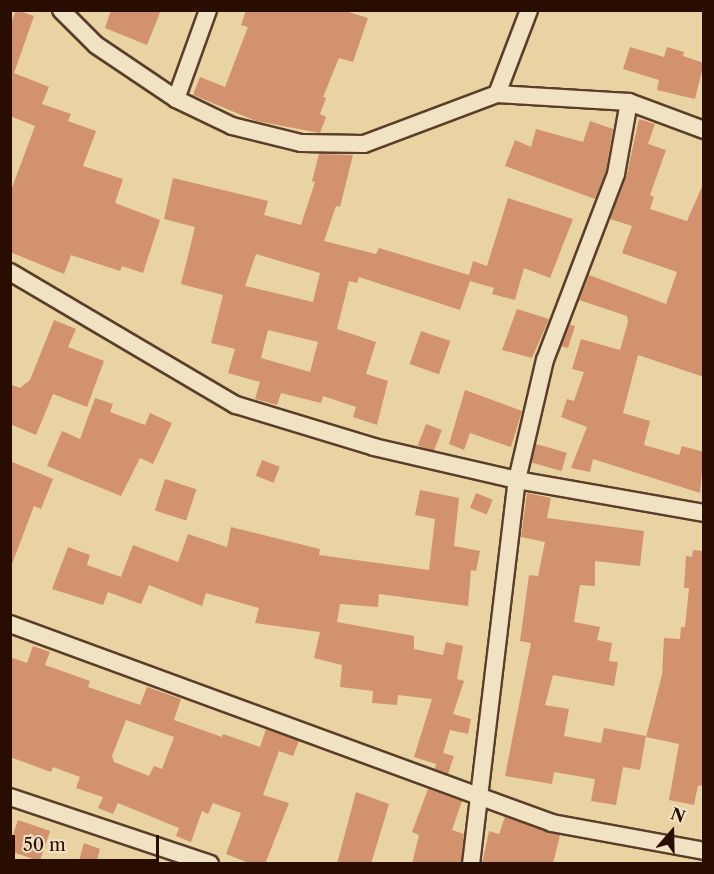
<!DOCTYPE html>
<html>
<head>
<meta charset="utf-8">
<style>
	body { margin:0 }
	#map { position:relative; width:714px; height:874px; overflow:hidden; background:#e9d3a3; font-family:"Libre Caslon Text",serif }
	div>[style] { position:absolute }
	.building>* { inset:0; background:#d1926d; transform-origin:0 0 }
	.roads { filter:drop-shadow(2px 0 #5a3e2a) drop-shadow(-2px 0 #5a3e2a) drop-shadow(0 2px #5a3e2a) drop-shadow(0 -2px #5a3e2a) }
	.minor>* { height:16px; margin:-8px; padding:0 8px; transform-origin:8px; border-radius:8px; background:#f1e2c3 }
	span { translate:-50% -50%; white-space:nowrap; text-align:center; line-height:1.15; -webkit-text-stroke:5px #f1e2c3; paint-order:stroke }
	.frame { position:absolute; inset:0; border:12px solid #2a0d01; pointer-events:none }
	.north { position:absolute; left:642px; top:802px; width:60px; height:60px; -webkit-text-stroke:4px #f1e2c3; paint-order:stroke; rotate:20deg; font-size:16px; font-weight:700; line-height:24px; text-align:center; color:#2a0d01 }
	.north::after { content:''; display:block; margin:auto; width:21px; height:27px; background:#2a0d01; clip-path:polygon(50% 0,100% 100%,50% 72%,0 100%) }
	.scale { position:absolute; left:12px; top:835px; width:147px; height:27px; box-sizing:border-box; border:3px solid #2a0d01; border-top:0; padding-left:8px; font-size:18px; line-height:21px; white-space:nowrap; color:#2a0d01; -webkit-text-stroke:4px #f1e2c3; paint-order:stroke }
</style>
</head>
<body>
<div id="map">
	<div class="building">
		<i style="clip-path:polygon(16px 10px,34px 16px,14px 73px,49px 87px,42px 104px,71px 114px,68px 121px,96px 131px,83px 166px,123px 179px,115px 203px,160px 220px,143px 273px,122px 266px,120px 271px,71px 255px,64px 274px,10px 252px,10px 193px,35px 126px,10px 116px,10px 26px)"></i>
		<i style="clip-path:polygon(111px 10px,161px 10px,147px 45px,105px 28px)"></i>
		<i style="clip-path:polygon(246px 10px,342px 10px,368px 18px,353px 62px,339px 58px,323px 97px,326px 98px,320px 114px,326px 117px,320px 133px,256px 121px,193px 95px,200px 77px,225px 87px,248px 27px,241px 25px)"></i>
		<i style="clip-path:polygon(630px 47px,664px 57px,667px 47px,684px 52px,683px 56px,704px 63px,695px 99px,657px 90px,659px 80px,623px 69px)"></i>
		<i style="clip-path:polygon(639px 119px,655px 124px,648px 144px,666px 150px,650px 195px,654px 197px,650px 209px,687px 221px,704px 182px,704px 377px,638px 355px,623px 413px,650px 421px,644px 445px,679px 455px,682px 446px,704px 452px,700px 493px,593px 459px,590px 472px,571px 468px,587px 427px,561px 417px,567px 399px,574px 401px,584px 372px,572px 369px,581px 339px,620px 350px,628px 322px,627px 316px,579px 300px,589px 275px,666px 304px,677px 272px,622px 253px,632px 226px,610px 219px,626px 178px)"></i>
		<i style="clip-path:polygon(590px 121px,613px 129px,606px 171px,595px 199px,505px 166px,515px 140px,531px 147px,536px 129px,583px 142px)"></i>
		<i style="clip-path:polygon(evenodd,319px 154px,353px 155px,340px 207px,336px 206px,324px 241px,376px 254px,379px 248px,469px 275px,473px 261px,487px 266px,508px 198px,573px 219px,550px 278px,524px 268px,515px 300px,492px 294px,494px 288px,470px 281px,460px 310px,359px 277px,357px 283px,349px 281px,337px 329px,376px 342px,366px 374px,388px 381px,377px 425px,353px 417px,356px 407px,323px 396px,321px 403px,281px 393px,277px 405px,255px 399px,260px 382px,228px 373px,235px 349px,211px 343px,223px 295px,181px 284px,195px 227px,164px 219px,173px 178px,268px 201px,264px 215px,301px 225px,315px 182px,312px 181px,319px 154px,256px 254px,320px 273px,313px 302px,245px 286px,256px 254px,319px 154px,268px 330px,318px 342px,310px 372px,261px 358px,268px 330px)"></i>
		<i style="clip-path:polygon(517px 309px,549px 319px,532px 358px,502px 350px)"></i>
		<i style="clip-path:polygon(54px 320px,76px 329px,68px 347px,104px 361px,87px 407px,53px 394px,36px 435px,10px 424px,10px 384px,20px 388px,30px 380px)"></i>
		<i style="clip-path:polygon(570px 325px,575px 326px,568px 348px,561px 346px)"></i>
		<i style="left:421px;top:331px;width:31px;height:35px;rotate:19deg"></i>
		<i style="clip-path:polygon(465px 390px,522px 411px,511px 447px,470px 433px,464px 450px,449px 444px)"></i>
		<i style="clip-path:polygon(95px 398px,113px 404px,110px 412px,145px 425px,150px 413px,172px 423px,153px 464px,140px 458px,121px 496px,47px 466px,62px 431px,80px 439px)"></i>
		<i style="left:426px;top:424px;width:17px;height:23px;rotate:21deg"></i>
		<i style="left:536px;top:444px;width:32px;height:19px;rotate:16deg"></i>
		<i style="left:262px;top:460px;width:19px;height:17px;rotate:21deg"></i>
		<i style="clip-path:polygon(10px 461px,53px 479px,41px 509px,34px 506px,12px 564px)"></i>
		<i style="left:165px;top:479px;width:33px;height:33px;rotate:18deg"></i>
		<i style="clip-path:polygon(420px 490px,459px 498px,454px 546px,480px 551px,476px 571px,471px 570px,468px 606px,379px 594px,378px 607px,340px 604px,337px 622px,414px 636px,414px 649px,443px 655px,446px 642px,463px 646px,457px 679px,464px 681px,453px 714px,471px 719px,468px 734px,450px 730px,443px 753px,454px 756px,448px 774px,435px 769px,436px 764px,414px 757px,432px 699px,398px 695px,397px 705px,372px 703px,373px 691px,340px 687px,342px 665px,314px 658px,320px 632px,255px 623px,259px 608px,206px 593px,202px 606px,149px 585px,141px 604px,108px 592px,103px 605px,52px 589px,68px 547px,90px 555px,87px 565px,121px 577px,133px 545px,178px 562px,188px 534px,227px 547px,231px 527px,320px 549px,319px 555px,429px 570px,435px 519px,415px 515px)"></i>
		<i style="left:476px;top:493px;width:18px;height:16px;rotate:22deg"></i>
		<i style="clip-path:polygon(527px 493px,551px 498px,547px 518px,644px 531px,640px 566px,595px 561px,595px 586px,580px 585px,574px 622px,600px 627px,597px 640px,612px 643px,609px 661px,618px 662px,614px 686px,553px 675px,545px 705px,569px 709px,564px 736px,601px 743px,604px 728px,646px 736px,640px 770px,623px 767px,616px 805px,591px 801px,595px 779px,554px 772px,552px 784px,505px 776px,531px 643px,520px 641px,529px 575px,538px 576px,545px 542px,521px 537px)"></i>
		<i style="clip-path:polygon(693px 550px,704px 551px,704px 787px,698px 785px,694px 805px,669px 800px,679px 744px,646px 737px,662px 675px,664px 638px,680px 639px,681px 627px,685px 627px,689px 588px,684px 588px,686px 556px,692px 557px)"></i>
		<i style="clip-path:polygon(evenodd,33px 646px,50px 652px,45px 665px,90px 681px,88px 687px,140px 705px,147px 687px,181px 699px,174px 720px,222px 737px,223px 734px,260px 747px,266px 729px,299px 741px,293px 756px,279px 751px,263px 795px,289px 803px,265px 864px,252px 864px,226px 854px,241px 813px,213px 803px,208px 814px,202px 811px,191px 842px,176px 836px,179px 828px,118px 803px,113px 814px,98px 808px,103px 797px,76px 788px,80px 777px,53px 767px,51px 772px,10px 757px,10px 657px,27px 663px,33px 646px,126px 720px,174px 737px,162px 769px,154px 766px,149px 776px,114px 762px,112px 756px,126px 720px)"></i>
		<i style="clip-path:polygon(428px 789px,462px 801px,452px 830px,464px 834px,461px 864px,412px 864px,419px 835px,412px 832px)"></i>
		<i style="clip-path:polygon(356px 792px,389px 804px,371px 864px,337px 864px)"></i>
		<i style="clip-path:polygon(505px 817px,560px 835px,553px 864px,482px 864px,489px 831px,499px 834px)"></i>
		<i style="left:18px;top:820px;width:34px;height:32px;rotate:19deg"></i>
		<i style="clip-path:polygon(84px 843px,100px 849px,96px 864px,78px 864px)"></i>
	</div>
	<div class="roads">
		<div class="minor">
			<i style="left:61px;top:10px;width:49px;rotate:45deg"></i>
			<i style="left:96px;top:45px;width:97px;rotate:34deg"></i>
			<i style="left:176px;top:99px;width:62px;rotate:25.7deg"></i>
			<i style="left:232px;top:126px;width:71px;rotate:13.8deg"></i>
			<i style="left:301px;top:143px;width:63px;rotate:0.9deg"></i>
			<i style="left:364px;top:144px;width:142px;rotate:-20.6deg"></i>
			<i style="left:497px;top:94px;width:90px;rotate:-69.1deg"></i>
			<i style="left:497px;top:94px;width:132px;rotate:3.5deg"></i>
			<i style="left:629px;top:102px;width:80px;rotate:20.5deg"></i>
			<i style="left:176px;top:99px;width:95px;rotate:-70.2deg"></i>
			<i style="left:10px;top:272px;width:262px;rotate:30.5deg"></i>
			<i style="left:236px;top:405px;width:144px;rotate:16.9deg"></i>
			<i style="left:374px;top:447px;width:147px;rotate:13deg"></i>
			<i style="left:517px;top:480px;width:190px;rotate:10deg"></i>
			<i style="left:10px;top:624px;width:577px;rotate:20.16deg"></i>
			<i style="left:552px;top:823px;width:155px;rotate:10.4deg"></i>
			<i style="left:10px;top:797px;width:211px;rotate:18.5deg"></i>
			<i style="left:471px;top:864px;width:387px;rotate:-83.2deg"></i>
			<i style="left:517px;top:480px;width:123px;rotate:-76.9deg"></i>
			<i style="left:545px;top:360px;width:199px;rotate:-69.1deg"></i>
			<i style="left:616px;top:174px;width:73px;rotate:-79.8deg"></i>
		</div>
	</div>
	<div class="frame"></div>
	<div class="north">N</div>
	<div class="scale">50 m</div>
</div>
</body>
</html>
